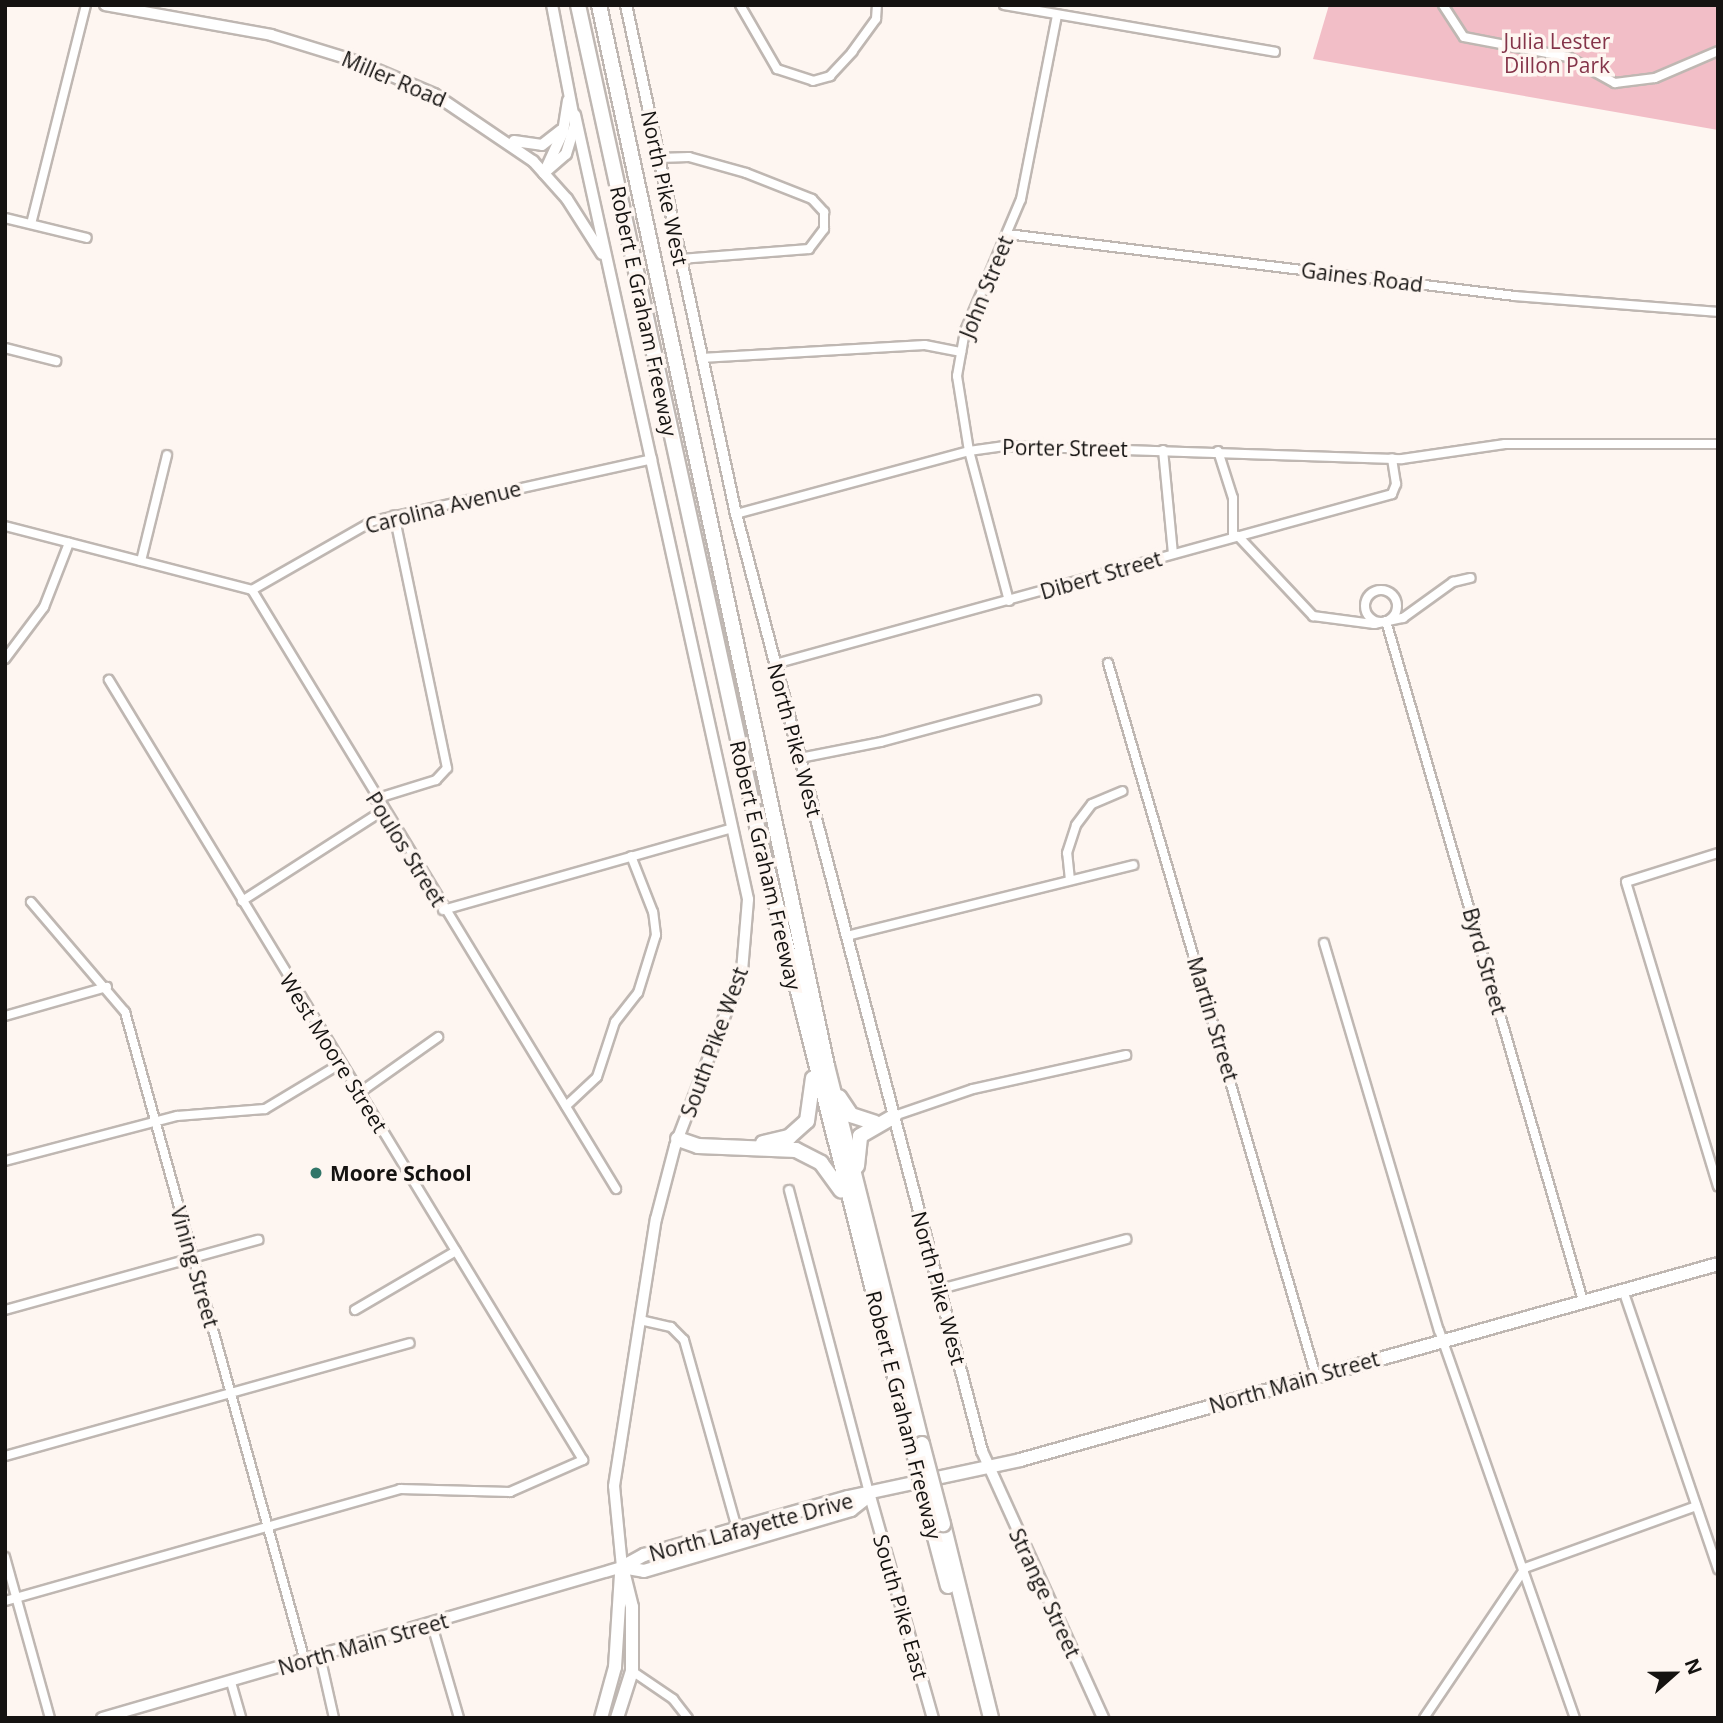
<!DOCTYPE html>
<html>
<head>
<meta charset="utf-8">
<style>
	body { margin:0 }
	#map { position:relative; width:1723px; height:1723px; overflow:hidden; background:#fef6f1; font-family:"Open Sans",sans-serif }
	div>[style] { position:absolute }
	.green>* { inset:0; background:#f2bec7 }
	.roads { filter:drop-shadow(2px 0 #bfb7b2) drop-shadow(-2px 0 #bfb7b2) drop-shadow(0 2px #bfb7b2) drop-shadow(0 -2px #bfb7b2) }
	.street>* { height:8px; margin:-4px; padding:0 4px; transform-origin:4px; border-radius:4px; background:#fff }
	.street>.ring { margin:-4px; padding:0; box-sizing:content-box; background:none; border:8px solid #fff; border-radius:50% }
	.secondary>* { height:10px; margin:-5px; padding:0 5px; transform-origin:5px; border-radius:5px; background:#fff }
	.primary>* { height:12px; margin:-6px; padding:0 6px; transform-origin:6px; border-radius:6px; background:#fff }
	.highway>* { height:14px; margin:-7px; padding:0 7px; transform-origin:7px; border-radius:7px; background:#fff }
	.bridges { filter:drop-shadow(2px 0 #bfb7b2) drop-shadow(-2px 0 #bfb7b2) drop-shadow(0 2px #bfb7b2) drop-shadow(0 -2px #bfb7b2) }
	.highway-bridge>* { height:14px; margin:-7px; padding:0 7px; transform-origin:7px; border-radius:7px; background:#fff }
	.dots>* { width:19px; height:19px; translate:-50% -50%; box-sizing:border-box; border:4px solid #fef6f1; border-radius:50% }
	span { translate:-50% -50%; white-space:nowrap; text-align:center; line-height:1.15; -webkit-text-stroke:7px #fef6f1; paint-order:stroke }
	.park-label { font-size:21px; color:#843449 }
	.street-label { font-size:21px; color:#151311 }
	.poi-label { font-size:21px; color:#151311; font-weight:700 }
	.left { translate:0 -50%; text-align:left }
	.frame { position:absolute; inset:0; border:7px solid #151311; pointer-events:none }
	.north { position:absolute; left:1639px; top:1639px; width:70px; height:70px; -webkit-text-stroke:5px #fef6f1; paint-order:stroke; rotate:69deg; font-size:19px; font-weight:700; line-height:28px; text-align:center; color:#151311 }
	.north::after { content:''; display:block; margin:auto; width:24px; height:32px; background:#151311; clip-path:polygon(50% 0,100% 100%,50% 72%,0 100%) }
</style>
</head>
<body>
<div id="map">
	<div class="green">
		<i style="clip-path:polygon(1329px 5px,1718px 5px,1718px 130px,1313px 59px)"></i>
	</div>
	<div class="roads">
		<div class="street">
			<i style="left:740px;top:5px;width:74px;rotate:60deg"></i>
			<i style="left:777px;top:69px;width:38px;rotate:18deg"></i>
			<i style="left:813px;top:81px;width:18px;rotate:-16deg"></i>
			<i style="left:830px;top:76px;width:33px;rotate:-47deg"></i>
			<i style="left:852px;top:52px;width:41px;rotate:-54deg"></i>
			<i style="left:876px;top:19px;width:14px;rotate:-86deg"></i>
			<i style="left:1004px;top:5px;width:275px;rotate:9.8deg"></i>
			<i style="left:1443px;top:5px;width:38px;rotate:57deg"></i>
			<i style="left:1464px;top:37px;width:106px;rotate:10.9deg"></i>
			<i style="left:1568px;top:57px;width:54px;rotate:29deg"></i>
			<i style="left:1615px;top:83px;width:40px;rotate:-7.1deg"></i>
			<i style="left:1655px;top:78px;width:69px;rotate:-23.2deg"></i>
			<i style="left:659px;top:158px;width:30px;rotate:-2deg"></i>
			<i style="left:689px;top:157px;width:59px;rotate:15.7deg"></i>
			<i style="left:746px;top:173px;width:71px;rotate:21.5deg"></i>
			<i style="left:812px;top:199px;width:18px;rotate:47deg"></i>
			<i style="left:824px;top:212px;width:17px;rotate:90deg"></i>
			<i style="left:824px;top:229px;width:25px;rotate:127deg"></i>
			<i style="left:809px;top:249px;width:129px;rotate:175.6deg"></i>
			<i style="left:5px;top:218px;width:84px;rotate:13.7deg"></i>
			<i style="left:31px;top:224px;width:226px;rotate:-75.9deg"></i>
			<i style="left:1007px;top:234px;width:512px;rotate:6.96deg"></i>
			<i style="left:1515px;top:296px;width:204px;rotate:4.5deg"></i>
			<i style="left:5px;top:348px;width:53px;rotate:14.3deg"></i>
			<i style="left:701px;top:358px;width:224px;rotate:-3.3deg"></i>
			<i style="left:925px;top:345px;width:37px;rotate:11deg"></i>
			<i style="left:1163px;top:450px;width:104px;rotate:84.5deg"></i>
			<i style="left:1218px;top:451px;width:49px;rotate:72.3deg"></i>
			<i style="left:1233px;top:498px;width:39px;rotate:90deg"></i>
			<i style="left:736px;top:514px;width:241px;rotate:-15.1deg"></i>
			<i style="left:969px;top:451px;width:36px;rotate:-8deg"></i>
			<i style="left:1005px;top:446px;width:397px;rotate:1.9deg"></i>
			<i style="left:1402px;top:459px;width:104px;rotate:-8.3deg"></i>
			<i style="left:1505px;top:444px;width:213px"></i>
			<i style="left:5px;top:526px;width:255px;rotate:14.5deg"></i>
			<i style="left:252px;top:590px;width:139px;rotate:-29.7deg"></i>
			<i style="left:373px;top:521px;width:286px;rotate:-12.5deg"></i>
			<i style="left:1238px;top:536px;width:110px;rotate:46.8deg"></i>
			<i style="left:1313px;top:616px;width:62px;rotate:7.5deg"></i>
			<i style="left:1374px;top:624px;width:30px;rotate:-12deg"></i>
			<i style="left:1403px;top:618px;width:62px;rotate:-35.8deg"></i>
			<i style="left:1453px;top:582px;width:18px;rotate:-13deg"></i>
			<i style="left:141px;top:561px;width:109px;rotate:-76.2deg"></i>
			<i class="ring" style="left:1365px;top:590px;width:24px;height:24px"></i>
			<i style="left:252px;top:590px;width:701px;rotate:58.71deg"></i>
			<i style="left:1009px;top:601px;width:155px;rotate:-104.9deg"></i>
			<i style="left:969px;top:451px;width:76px;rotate:-99.1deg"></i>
			<i style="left:957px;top:376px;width:46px;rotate:-79.9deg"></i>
			<i style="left:965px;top:331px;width:143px;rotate:-67deg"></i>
			<i style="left:1021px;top:199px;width:187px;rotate:-78.9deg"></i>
			<i style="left:1386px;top:621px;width:708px;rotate:73.84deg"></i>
			<i style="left:5px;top:659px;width:65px;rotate:-53.1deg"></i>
			<i style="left:44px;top:607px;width:69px;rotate:-68.7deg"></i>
			<i style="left:1108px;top:663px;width:743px;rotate:73.74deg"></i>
			<i style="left:775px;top:664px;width:640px;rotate:-15.4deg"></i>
			<i style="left:1392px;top:494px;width:11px;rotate:-68deg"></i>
			<i style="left:1396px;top:484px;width:26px;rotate:-99deg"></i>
			<i style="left:800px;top:758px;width:83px;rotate:-11.2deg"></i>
			<i style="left:881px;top:742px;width:161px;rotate:-15.2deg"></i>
			<i style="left:375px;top:799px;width:64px;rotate:-17.3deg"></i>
			<i style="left:436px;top:780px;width:16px;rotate:-47deg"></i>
			<i style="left:447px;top:768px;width:258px;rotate:-101.8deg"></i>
			<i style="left:1718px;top:853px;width:96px;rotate:162.5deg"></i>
			<i style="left:1626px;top:882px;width:318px;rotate:73.2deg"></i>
			<i style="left:1070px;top:880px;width:27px;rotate:-96deg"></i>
			<i style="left:1067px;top:853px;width:29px;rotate:-72deg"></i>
			<i style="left:1076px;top:825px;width:26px;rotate:-53deg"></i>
			<i style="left:1092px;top:804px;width:33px;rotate:-23deg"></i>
			<i style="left:242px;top:901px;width:166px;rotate:-32.7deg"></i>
			<i style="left:31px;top:902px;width:145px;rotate:49.5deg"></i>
			<i style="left:125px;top:1012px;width:673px;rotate:74.5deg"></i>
			<i style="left:443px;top:910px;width:298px;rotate:-15.8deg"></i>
			<i style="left:847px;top:936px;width:295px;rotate:-13.9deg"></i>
			<i style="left:1324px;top:943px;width:404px;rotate:73.5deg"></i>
			<i style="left:1439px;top:1330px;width:411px;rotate:70.7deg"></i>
			<i style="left:5px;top:1016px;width:106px;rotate:-15.9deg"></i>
			<i style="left:359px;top:1093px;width:97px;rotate:-35.3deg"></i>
			<i style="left:566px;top:1106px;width:42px;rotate:-43.1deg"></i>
			<i style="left:597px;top:1077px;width:58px;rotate:-71.9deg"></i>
			<i style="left:615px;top:1022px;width:37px;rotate:-52deg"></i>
			<i style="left:638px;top:993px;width:61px;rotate:-72.8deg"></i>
			<i style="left:656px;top:935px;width:23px;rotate:-97deg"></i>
			<i style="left:653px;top:912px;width:60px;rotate:-111.4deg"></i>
			<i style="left:894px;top:1116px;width:83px;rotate:-18.9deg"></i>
			<i style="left:973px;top:1089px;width:157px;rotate:-12.5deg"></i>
			<i style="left:5px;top:1161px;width:178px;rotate:-14.7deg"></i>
			<i style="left:177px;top:1116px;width:88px;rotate:-4.5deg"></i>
			<i style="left:265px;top:1109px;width:87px;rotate:-31deg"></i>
			<i style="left:789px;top:1190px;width:317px;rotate:75.2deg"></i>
			<i style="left:940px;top:1289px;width:193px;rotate:-15deg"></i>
			<i style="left:1623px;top:1290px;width:295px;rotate:71.2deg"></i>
			<i style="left:5px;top:1310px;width:263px;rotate:-15.5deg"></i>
			<i style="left:355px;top:1310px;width:117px;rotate:-30.3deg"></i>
			<i style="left:640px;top:1320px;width:32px;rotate:13deg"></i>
			<i style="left:671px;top:1327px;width:18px;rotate:45deg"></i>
			<i style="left:684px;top:1340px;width:195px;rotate:74.3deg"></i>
			<i style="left:5px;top:1456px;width:420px;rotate:-15.6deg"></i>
			<i style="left:5px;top:1557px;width:167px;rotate:74.4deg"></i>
			<i style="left:5px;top:1601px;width:411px;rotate:-15.8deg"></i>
			<i style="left:400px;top:1489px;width:110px;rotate:1.6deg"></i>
			<i style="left:510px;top:1492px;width:80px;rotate:-23.7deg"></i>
			<i style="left:583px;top:1460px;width:913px;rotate:-121.29deg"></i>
			<i style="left:432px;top:1625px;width:97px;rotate:73.8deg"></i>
			<i style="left:320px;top:1656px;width:64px;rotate:77.3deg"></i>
			<i style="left:632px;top:1671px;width:50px;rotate:34.3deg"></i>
			<i style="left:673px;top:1699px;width:24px;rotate:52deg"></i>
			<i style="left:231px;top:1682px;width:37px;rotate:74deg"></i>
			<i style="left:1424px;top:1718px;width:181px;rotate:-56deg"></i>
			<i style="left:1525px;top:1568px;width:182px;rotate:-19.9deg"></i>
		</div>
		<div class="secondary">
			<i style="left:105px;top:5px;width:169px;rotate:10.2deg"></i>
			<i style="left:271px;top:35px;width:92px;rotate:17.1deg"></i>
			<i style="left:359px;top:62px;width:82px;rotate:23.1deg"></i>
			<i style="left:434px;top:94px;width:120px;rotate:34.1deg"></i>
			<i style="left:533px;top:161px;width:51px;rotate:48.2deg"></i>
			<i style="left:567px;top:199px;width:65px;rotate:57.5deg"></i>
			<i style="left:626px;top:5px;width:521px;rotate:77.81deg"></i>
			<i style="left:736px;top:514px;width:969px;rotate:75.29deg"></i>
			<i style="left:982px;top:1451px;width:293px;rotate:65.6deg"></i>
			<i style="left:514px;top:141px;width:28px;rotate:8deg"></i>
			<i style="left:542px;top:145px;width:24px;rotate:-38deg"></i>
			<i style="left:544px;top:173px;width:29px;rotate:-41deg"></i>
			<i style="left:566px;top:154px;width:31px;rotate:-73deg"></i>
			<i style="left:575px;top:124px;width:121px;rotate:-100.9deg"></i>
			<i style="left:544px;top:173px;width:45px;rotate:-65.1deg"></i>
			<i style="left:563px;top:132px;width:32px;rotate:-81deg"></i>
			<i style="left:870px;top:1496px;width:231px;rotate:74.2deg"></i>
			<i style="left:102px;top:1718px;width:541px;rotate:-16.19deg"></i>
			<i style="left:622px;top:1567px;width:81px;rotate:-95.6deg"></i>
			<i style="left:614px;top:1486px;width:270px;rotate:-81.1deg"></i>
			<i style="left:656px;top:1219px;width:75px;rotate:-75.4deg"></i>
			<i style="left:675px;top:1146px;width:187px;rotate:-69.1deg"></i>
			<i style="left:742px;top:971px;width:72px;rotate:-85.2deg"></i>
			<i style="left:748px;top:899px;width:803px;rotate:-102.44deg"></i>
		</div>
		<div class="primary">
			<i style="left:622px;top:1567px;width:25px;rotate:-29deg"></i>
			<i style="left:644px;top:1555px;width:212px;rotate:-15.9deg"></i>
			<i style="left:848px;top:1497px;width:176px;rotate:-12.1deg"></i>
			<i style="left:1020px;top:1460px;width:725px;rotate:-15.68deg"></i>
			<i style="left:622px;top:1567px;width:22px;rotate:10deg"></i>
			<i style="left:644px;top:1571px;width:216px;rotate:-16.4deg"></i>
			<i style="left:851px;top:1510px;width:23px;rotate:-38deg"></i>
			<i style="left:601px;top:1718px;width:53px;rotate:-74.6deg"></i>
			<i style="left:615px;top:1667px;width:93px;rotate:-86.3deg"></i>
			<i style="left:617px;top:1718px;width:49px;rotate:-72.3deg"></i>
			<i style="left:632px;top:1671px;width:64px;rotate:-90deg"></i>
			<i style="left:632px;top:1607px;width:41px;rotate:-104deg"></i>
		</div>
		<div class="highway">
			<i style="left:578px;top:5px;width:855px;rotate:77.7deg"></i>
			<i style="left:760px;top:840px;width:624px;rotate:75.9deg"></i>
			<i style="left:599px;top:5px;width:1085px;rotate:77.87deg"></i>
			<i style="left:827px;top:1066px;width:390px;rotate:75.9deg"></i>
			<i style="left:839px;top:1097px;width:22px;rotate:56deg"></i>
			<i style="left:851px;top:1115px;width:25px;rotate:18deg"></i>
			<i style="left:678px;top:1139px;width:21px;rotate:19deg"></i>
			<i style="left:698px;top:1146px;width:98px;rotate:2.3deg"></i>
			<i style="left:796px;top:1150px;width:28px;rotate:27deg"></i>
			<i style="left:821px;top:1163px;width:34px;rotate:54deg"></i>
			<i style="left:763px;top:1143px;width:27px;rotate:-13deg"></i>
			<i style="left:789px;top:1137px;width:24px;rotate:-42deg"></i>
			<i style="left:807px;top:1121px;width:43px;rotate:-82.1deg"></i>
			<i style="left:857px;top:1166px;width:30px;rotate:-84deg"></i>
			<i style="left:860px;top:1136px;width:39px;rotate:-30deg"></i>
			<i style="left:943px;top:1524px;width:200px;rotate:76.1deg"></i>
			<i style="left:932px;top:1526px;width:62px;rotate:75.1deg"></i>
		</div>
	</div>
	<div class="bridges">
		<div class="highway-bridge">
			<i style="left:922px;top:1444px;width:83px;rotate:75.3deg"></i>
			<i style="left:912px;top:1445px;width:83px;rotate:76.1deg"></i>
		</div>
	</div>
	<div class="dots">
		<i style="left:316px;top:1173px;background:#317669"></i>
	</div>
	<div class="park-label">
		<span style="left:1557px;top:53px">Julia Lester<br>Dillon Park</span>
	</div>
	<div class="street-label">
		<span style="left:394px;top:79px;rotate:23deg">Miller Road</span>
		<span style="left:665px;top:188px;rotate:78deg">North Pike West</span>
		<span style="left:1362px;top:277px;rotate:7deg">Gaines Road</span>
		<span style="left:986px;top:287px;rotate:-68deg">John Street</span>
		<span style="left:644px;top:311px;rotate:78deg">Robert E Graham Freeway</span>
		<span style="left:1065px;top:448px;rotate:1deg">Porter Street</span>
		<span style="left:443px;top:507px;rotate:-14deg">Carolina Avenue</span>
		<span style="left:1101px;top:575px;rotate:-16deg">Dibert Street</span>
		<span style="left:795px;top:740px;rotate:75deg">North Pike West</span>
		<span style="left:406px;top:849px;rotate:58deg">Poulos Street</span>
		<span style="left:766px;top:865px;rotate:77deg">Robert E Graham Freeway</span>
		<span style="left:1485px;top:961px;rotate:74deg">Byrd Street</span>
		<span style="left:1213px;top:1019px;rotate:73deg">Martin Street</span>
		<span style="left:714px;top:1042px;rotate:-70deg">South Pike West</span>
		<span style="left:334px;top:1053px;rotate:58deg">West Moore Street</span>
		<span style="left:195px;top:1267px;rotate:74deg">Vining Street</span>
		<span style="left:939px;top:1288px;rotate:75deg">North Pike West</span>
		<span style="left:1294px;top:1382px;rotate:-16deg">North Main Street</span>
		<span style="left:904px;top:1415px;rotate:76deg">Robert E Graham Freeway</span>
		<span style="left:751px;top:1527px;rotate:-15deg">North Lafayette Drive</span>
		<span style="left:1045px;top:1593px;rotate:65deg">Strange Street</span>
		<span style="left:901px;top:1607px;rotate:74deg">South Pike East</span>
		<span style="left:363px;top:1644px;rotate:-16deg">North Main Street</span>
	</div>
	<div class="poi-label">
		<span class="left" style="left:330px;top:1173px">Moore School</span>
	</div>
	<div class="frame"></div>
	<div class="north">N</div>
</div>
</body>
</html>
